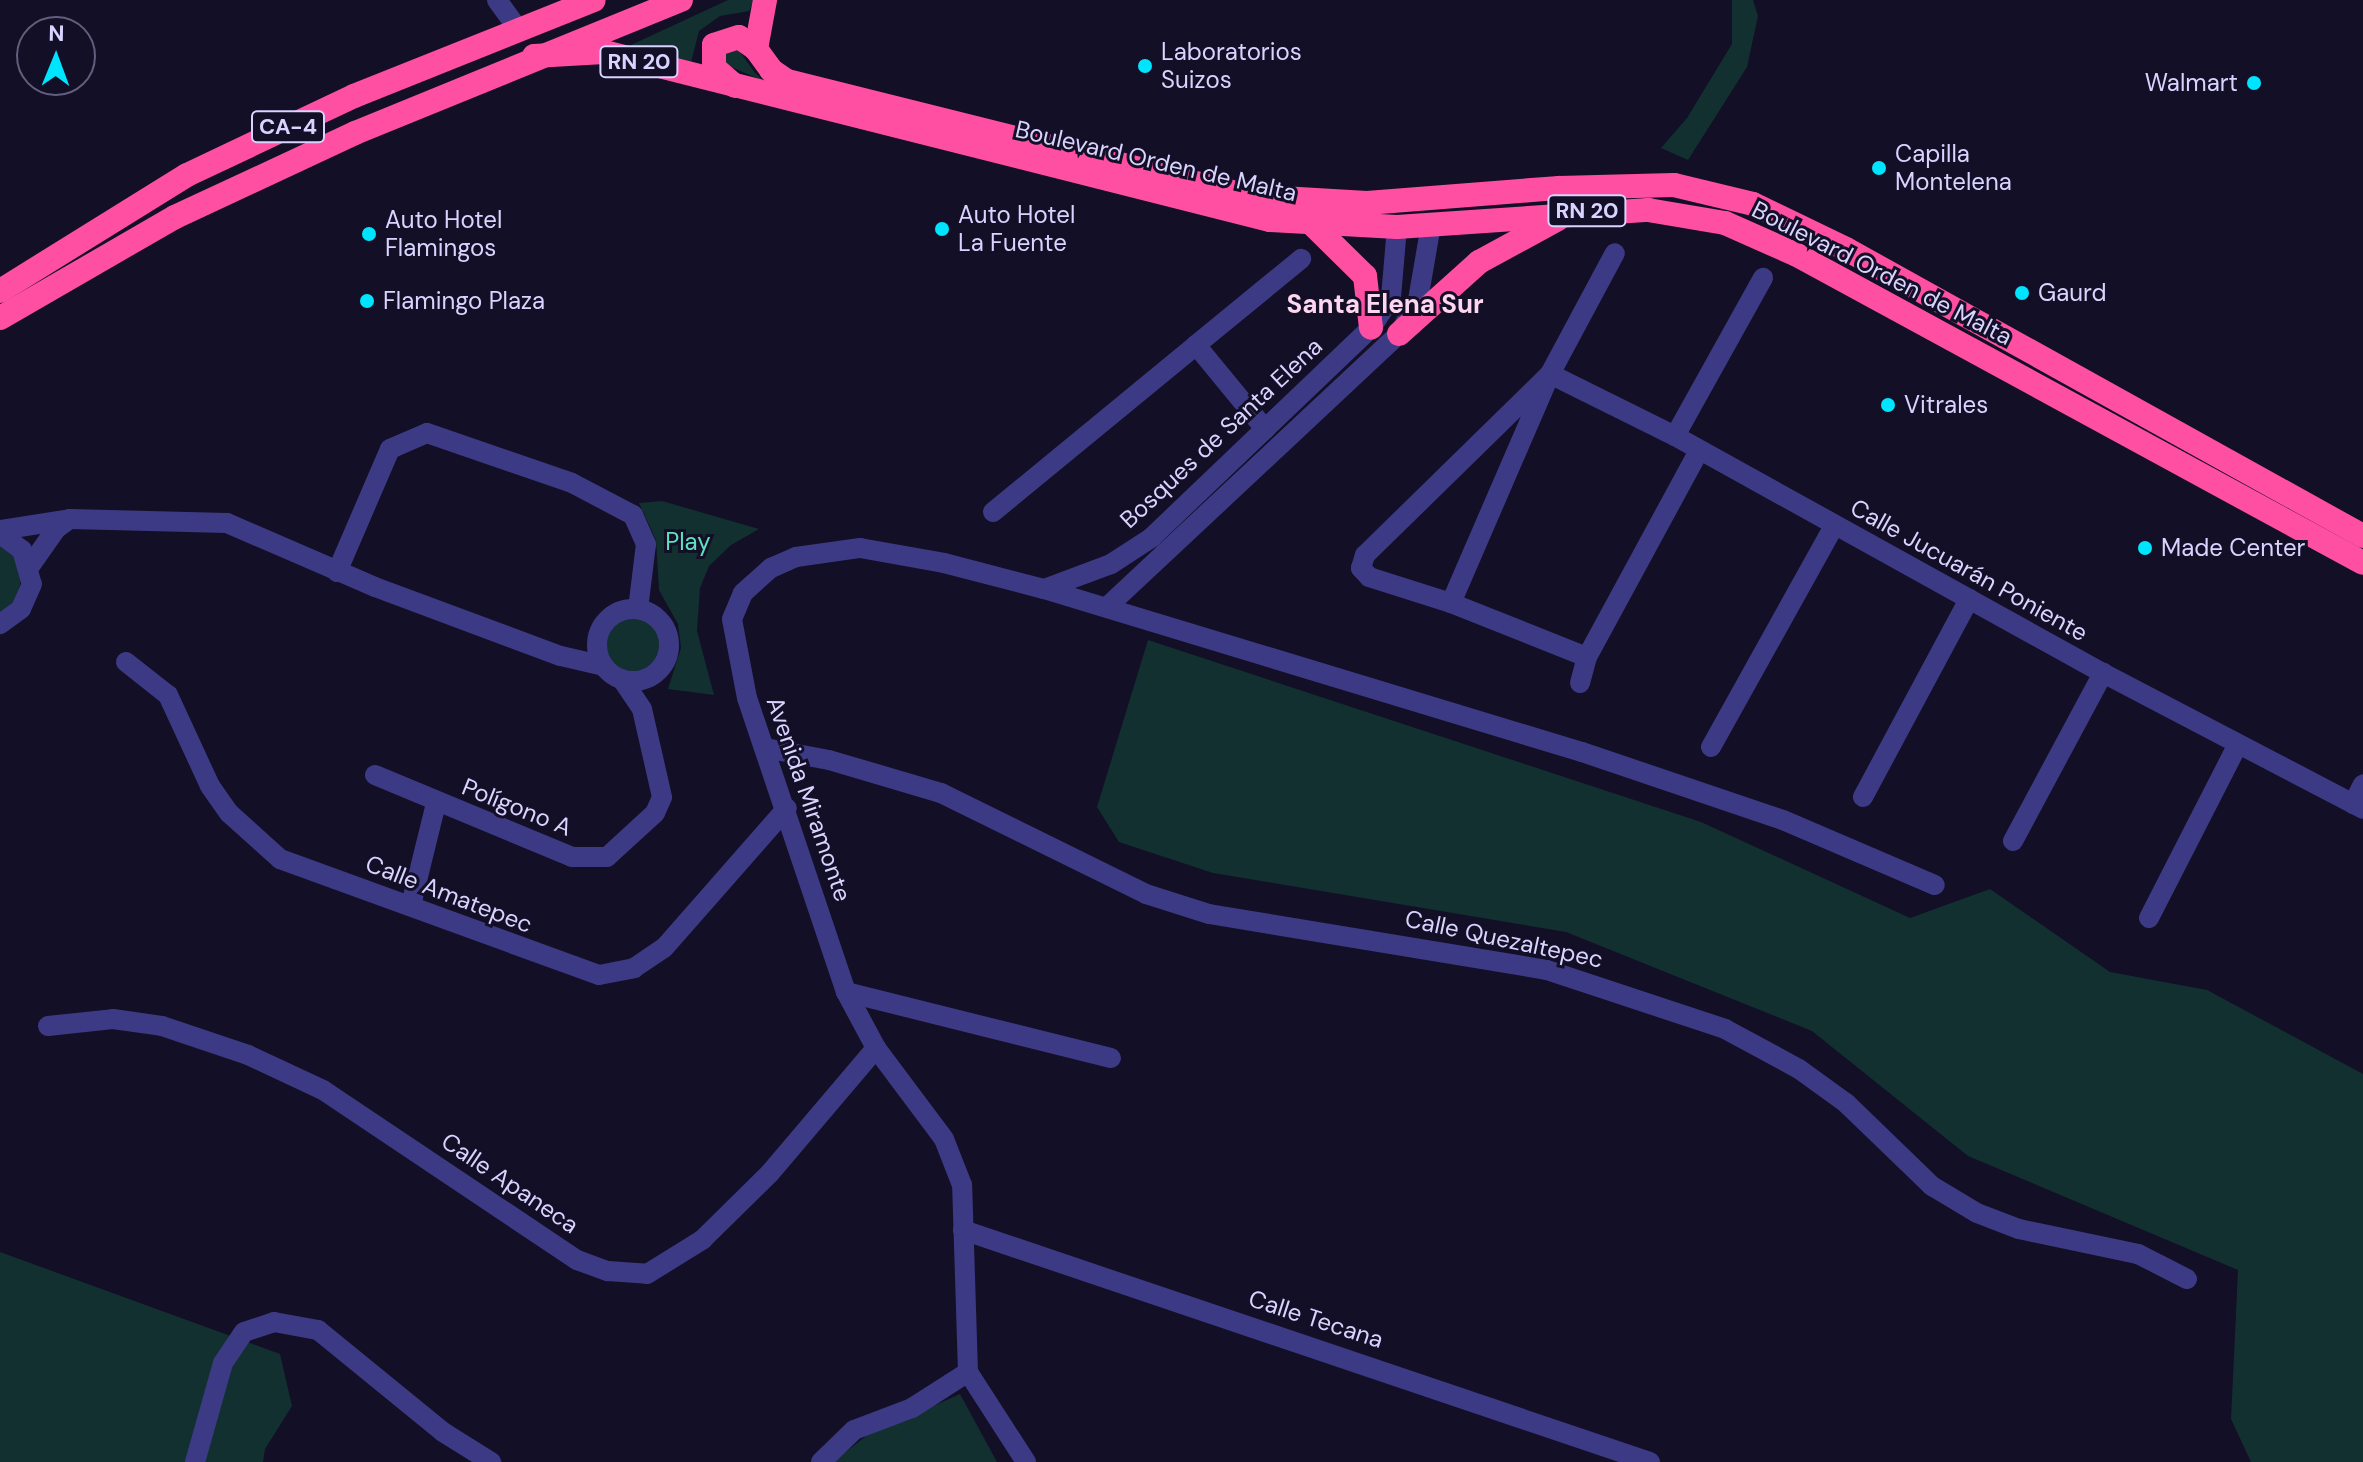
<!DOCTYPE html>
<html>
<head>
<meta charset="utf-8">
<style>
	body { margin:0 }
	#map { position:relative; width:2363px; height:1462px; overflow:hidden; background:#130f26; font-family:"DM Sans",sans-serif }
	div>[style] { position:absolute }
	.green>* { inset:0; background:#12302f }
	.round { border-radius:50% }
	.minor>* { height:20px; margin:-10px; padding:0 10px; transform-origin:10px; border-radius:10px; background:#3d3a85 }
	.minor>.ring { margin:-10px; padding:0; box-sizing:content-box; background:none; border:20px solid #3d3a85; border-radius:50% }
	.highway>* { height:24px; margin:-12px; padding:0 12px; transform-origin:12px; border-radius:12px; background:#ff4fa3 }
	.dots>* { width:22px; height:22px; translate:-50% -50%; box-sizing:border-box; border:4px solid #130f26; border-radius:50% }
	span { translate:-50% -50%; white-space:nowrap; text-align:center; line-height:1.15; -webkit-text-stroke:6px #130f26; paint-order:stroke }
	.shield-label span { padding:2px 6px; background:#130f26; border:2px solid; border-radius:6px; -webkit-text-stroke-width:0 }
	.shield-label { font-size:22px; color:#d9d4ff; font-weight:700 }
	.poi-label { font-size:24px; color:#d9d4ff }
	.left { translate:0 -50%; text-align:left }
	.right { translate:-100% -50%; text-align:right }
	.street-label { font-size:24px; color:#d9d4ff }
	.park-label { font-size:24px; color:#5fe0c0 }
	.neighbourhood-label { font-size:26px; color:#ffd6f0; font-weight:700 }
	.north { position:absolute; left:16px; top:16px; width:80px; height:80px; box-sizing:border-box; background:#130f26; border:2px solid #625e7d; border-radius:50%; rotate:1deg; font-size:22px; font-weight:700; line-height:32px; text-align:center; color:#d9d4ff }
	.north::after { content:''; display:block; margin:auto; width:28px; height:36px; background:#00e5ff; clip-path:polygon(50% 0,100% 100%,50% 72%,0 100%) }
</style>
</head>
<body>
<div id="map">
	<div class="green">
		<i style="clip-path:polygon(728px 0,754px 0,749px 11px,720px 16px,699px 31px,690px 66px,631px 45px)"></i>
		<i style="clip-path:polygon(1732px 0,1753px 0,1758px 16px,1747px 67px,1688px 160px,1661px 148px,1687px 118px,1732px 44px)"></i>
		<i style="clip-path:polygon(738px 49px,755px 73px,764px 81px,724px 64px,724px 51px)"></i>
		<i style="clip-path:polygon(662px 501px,759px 529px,731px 545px,709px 566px,700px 588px,697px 631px,714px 695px,668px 689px,681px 648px,678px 624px,659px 590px,656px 540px,639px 503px)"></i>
		<i style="clip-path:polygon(0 544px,12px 552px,22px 575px,17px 600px,0 614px)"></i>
		<i class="round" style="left:605px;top:617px;width:56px;height:56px"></i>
		<i style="clip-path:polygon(1148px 640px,1701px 822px,1910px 918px,1990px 889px,2110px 972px,2207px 990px,2363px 1074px,2363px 1462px,2251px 1462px,2231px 1419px,2238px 1270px,1968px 1156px,1812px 1031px,1566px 932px,1213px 873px,1119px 842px,1097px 807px)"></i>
		<i style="clip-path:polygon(0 1252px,280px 1354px,292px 1406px,265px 1449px,263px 1462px,0 1462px)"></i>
		<i style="clip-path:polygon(960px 1394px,997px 1462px,833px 1462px,866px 1436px)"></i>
	</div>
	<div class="minor">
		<i style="left:497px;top:0;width:34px;rotate:54deg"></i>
		<i style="left:1196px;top:345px;width:136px;rotate:-39.3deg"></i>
		<i style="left:1550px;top:374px;width:140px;rotate:26.4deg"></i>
		<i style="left:1675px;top:436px;width:489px;rotate:29deg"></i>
		<i style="left:2103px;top:673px;width:293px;rotate:27.6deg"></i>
		<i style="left:1550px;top:374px;width:259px;rotate:135.6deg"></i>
		<i style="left:1365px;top:555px;width:14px;rotate:107deg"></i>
		<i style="left:1361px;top:568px;width:12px;rotate:48deg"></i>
		<i style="left:1369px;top:577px;width:86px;rotate:17.6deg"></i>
		<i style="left:1451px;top:603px;width:146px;rotate:21.7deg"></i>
		<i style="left:1675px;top:436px;width:181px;rotate:-60.9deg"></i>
		<i style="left:993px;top:512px;width:263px;rotate:-39.4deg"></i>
		<i style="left:1196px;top:345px;width:109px;rotate:50.6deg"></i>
		<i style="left:0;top:530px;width:71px;rotate:-8.9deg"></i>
		<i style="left:70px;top:519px;width:157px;rotate:1.5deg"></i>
		<i style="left:227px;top:523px;width:161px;rotate:23.4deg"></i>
		<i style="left:375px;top:587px;width:198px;rotate:20.4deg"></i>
		<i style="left:561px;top:656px;width:44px;rotate:13.1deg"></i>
		<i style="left:0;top:534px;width:27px;rotate:36deg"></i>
		<i style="left:22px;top:550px;width:35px;rotate:74deg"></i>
		<i style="left:32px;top:584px;width:27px;rotate:114deg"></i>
		<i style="left:21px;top:609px;width:26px;rotate:144deg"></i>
		<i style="left:30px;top:566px;width:45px;rotate:-54.9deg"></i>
		<i style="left:56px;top:529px;width:17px;rotate:-36deg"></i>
		<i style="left:337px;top:572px;width:134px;rotate:-66.7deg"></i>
		<i style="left:390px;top:449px;width:40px;rotate:-23.4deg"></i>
		<i style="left:427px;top:433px;width:153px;rotate:19deg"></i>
		<i style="left:572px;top:483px;width:69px;rotate:27.7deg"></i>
		<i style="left:633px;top:515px;width:32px;rotate:66deg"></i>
		<i style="left:646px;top:544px;width:65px;rotate:97deg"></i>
		<i style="left:1044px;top:589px;width:72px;rotate:-20.5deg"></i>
		<i style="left:1111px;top:564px;width:48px;rotate:-33deg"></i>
		<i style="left:1151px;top:538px;width:304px;rotate:-43.7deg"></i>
		<i style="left:1371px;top:328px;width:37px;rotate:-57deg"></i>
		<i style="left:1391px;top:297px;width:70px;rotate:-85.1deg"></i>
		<i style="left:1451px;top:603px;width:249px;rotate:-66.6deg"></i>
		<i style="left:1550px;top:374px;width:137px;rotate:-61.8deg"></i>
		<i style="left:1107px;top:607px;width:400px;rotate:-43.1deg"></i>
		<i style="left:1399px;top:334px;width:39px;rotate:-61deg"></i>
		<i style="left:1418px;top:300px;width:76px;rotate:-80.2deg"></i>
		<i class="ring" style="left:597px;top:609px;width:52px;height:52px"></i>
		<i style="left:126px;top:662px;width:53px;rotate:38.2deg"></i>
		<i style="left:168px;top:695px;width:100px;rotate:65.2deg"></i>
		<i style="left:210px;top:786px;width:33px;rotate:55deg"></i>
		<i style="left:229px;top:813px;width:69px;rotate:42deg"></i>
		<i style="left:280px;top:859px;width:339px;rotate:20deg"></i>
		<i style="left:599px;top:975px;width:36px;rotate:-11deg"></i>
		<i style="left:634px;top:968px;width:36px;rotate:-34deg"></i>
		<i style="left:664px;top:948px;width:186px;rotate:-48.7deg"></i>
		<i style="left:1580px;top:683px;width:27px;rotate:-75deg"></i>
		<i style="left:1587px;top:657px;width:234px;rotate:-61.5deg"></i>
		<i style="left:1711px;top:747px;width:253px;rotate:-60.9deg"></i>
		<i style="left:765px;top:748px;width:65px;rotate:10.6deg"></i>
		<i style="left:829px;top:760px;width:117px;rotate:16.4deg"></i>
		<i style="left:941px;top:793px;width:229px;rotate:26.2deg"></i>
		<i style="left:1146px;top:894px;width:66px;rotate:17.6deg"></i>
		<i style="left:1209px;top:914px;width:343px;rotate:9.4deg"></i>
		<i style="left:1547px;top:970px;width:188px;rotate:18.3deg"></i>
		<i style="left:1725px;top:1029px;width:84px;rotate:28.4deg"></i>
		<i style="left:1799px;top:1069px;width:58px;rotate:35.9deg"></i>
		<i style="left:1846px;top:1103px;width:120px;rotate:44deg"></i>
		<i style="left:1932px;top:1186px;width:52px;rotate:31deg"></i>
		<i style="left:1977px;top:1213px;width:45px;rotate:20.9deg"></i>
		<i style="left:2019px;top:1229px;width:122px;rotate:11.9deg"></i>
		<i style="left:2138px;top:1254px;width:55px;rotate:27deg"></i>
		<i style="left:375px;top:775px;width:213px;rotate:22.6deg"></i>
		<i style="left:572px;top:857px;width:35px"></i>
		<i style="left:607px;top:857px;width:65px;rotate:-42.5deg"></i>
		<i style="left:655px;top:813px;width:17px;rotate:-66deg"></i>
		<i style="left:662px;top:797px;width:90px;rotate:-102.8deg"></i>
		<i style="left:642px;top:709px;width:36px;rotate:-124deg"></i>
		<i style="left:1863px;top:797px;width:225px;rotate:-61.8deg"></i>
		<i style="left:2353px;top:804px;width:22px;rotate:-63deg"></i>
		<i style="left:2013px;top:841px;width:191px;rotate:-61.8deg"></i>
		<i style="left:411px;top:905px;width:105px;rotate:-76.2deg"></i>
		<i style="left:2149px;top:918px;width:195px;rotate:-62.9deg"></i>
		<i style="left:846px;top:992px;width:273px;rotate:14deg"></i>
		<i style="left:48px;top:1026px;width:65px;rotate:-6.1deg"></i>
		<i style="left:113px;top:1019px;width:49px;rotate:8.1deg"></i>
		<i style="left:162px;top:1026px;width:91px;rotate:18.6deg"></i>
		<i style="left:248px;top:1055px;width:83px;rotate:25deg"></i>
		<i style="left:323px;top:1090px;width:306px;rotate:33.8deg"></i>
		<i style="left:577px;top:1260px;width:33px;rotate:20deg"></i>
		<i style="left:608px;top:1271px;width:39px;rotate:4deg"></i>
		<i style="left:647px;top:1274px;width:65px;rotate:-31.7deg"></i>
		<i style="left:702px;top:1240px;width:95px;rotate:-44.6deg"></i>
		<i style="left:770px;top:1173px;width:164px;rotate:-49.7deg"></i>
		<i style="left:963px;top:1230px;width:725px;rotate:18.66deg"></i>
		<i style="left:195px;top:1462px;width:103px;rotate:-74.2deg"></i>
		<i style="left:223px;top:1363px;width:37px;rotate:-56deg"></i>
		<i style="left:244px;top:1332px;width:32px;rotate:-18deg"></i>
		<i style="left:274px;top:1322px;width:45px;rotate:10.3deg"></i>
		<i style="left:318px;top:1330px;width:161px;rotate:39.2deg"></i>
		<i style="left:443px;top:1432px;width:57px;rotate:32deg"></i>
		<i style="left:821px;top:1462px;width:46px;rotate:-44.1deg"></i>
		<i style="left:854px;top:1430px;width:62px;rotate:-20.8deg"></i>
		<i style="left:912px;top:1408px;width:67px;rotate:-32.7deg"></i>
		<i style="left:1026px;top:1462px;width:107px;rotate:-122.8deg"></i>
		<i style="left:968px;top:1372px;width:187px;rotate:-91.8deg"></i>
		<i style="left:962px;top:1185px;width:49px;rotate:-111.4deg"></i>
		<i style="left:944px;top:1139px;width:114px;rotate:-126.8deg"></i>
		<i style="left:876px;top:1048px;width:64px;rotate:-118.2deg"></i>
		<i style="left:846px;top:992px;width:310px;rotate:-108.6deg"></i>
		<i style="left:747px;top:698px;width:80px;rotate:-100.8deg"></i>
		<i style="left:732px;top:619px;width:28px;rotate:-67deg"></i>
		<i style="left:743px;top:593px;width:38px;rotate:-42deg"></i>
		<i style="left:771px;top:568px;width:27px;rotate:-24deg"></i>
		<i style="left:796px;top:557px;width:65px;rotate:-8deg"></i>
		<i style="left:860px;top:548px;width:85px;rotate:10.1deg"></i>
		<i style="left:944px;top:563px;width:103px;rotate:14.6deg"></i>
		<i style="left:1044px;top:589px;width:562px;rotate:16.86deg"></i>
		<i style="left:1582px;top:752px;width:212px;rotate:18.7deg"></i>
		<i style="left:1783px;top:820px;width:165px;rotate:23.2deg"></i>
	</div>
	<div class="highway">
		<i style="left:765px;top:0;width:50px;rotate:100.4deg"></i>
		<i style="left:756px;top:49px;width:26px;rotate:54deg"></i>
		<i style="left:771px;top:70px;width:19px;rotate:35deg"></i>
		<i style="left:787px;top:81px;width:476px;rotate:14deg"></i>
		<i style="left:1249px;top:196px;width:118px;rotate:3.4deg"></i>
		<i style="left:1367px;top:203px;width:193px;rotate:-4.5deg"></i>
		<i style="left:1559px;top:188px;width:115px;rotate:-1.5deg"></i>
		<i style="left:1674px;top:185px;width:81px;rotate:13.5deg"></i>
		<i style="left:1753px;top:204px;width:103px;rotate:25.8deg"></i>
		<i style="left:1846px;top:249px;width:591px;rotate:29.04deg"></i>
		<i style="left:534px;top:56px;width:70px;rotate:-3.3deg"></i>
		<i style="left:604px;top:52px;width:687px;rotate:14.16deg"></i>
		<i style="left:1270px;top:220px;width:127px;rotate:3.2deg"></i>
		<i style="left:1397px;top:227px;width:252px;rotate:-3.9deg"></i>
		<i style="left:1648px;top:210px;width:78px;rotate:9.6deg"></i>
		<i style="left:1725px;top:223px;width:79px;rotate:24deg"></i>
		<i style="left:1797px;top:255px;width:644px;rotate:28.55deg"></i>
		<i style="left:735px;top:86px;width:28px;rotate:-139deg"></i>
		<i style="left:714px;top:68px;width:23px;rotate:-90deg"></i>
		<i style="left:714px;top:45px;width:26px;rotate:-18deg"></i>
		<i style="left:739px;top:37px;width:21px;rotate:35deg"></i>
		<i style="left:1312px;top:224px;width:74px;rotate:44.5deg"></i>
		<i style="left:1365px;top:276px;width:52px;rotate:83.4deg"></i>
		<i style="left:0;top:291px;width:220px;rotate:-31.8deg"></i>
		<i style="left:187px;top:175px;width:185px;rotate:-25.3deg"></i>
		<i style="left:354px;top:96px;width:258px;rotate:-21.8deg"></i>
		<i style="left:0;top:318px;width:202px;rotate:-30deg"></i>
		<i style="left:175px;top:217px;width:199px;rotate:-25deg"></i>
		<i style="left:355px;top:133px;width:352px;rotate:-22.2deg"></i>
		<i style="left:1399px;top:334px;width:108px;rotate:-42deg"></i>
		<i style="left:1479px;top:262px;width:90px;rotate:-28.6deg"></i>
	</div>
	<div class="dots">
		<i style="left:1145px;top:66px;background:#00e5ff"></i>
		<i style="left:2254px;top:83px;background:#00e5ff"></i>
		<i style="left:1879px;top:168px;background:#00e5ff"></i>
		<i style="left:942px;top:229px;background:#00e5ff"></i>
		<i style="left:369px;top:234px;background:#00e5ff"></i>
		<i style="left:2022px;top:293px;background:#00e5ff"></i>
		<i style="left:367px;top:301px;background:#00e5ff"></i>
		<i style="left:1888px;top:405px;background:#00e5ff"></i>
		<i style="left:2145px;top:548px;background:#00e5ff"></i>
	</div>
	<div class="shield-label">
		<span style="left:639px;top:62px">RN 20</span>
		<span style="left:288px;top:127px">CA-4</span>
		<span style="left:1587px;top:211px">RN 20</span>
	</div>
	<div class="poi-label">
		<span class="left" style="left:1161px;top:66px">Laboratorios<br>Suizos</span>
		<span class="right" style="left:2238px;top:83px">Walmart</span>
		<span class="left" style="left:1895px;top:168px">Capilla<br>Montelena</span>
		<span class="left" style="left:958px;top:229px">Auto Hotel<br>La Fuente</span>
		<span class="left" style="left:385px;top:234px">Auto Hotel<br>Flamingos</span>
		<span class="left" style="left:2038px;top:293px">Gaurd</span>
		<span class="left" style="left:383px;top:301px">Flamingo Plaza</span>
		<span class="left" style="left:1904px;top:405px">Vitrales</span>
		<span class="left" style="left:2161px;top:548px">Made Center</span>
	</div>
	<div class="street-label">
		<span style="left:1156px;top:161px;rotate:13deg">Boulevard Orden de Malta</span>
		<span style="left:1882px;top:273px;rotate:27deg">Boulevard Orden de Malta</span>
		<span style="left:1221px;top:433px;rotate:-43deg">Bosques de Santa Elena</span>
		<span style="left:1969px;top:570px;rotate:29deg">Calle Jucuarán Poniente</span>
		<span style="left:809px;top:799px;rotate:71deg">Avenida Miramonte</span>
		<span style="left:517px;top:807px;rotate:22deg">Polígono A</span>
		<span style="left:449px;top:894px;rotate:21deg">Calle Amatepec</span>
		<span style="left:1504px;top:939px;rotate:12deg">Calle Quezaltepec</span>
		<span style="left:510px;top:1183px;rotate:34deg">Calle Apaneca</span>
		<span style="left:1316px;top:1319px;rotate:18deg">Calle Tecana</span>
	</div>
	<div class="park-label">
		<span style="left:688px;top:542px">Play</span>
	</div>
	<div class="neighbourhood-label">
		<span style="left:1385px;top:305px">Santa Elena Sur</span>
	</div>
	<div class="north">N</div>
</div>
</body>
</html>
